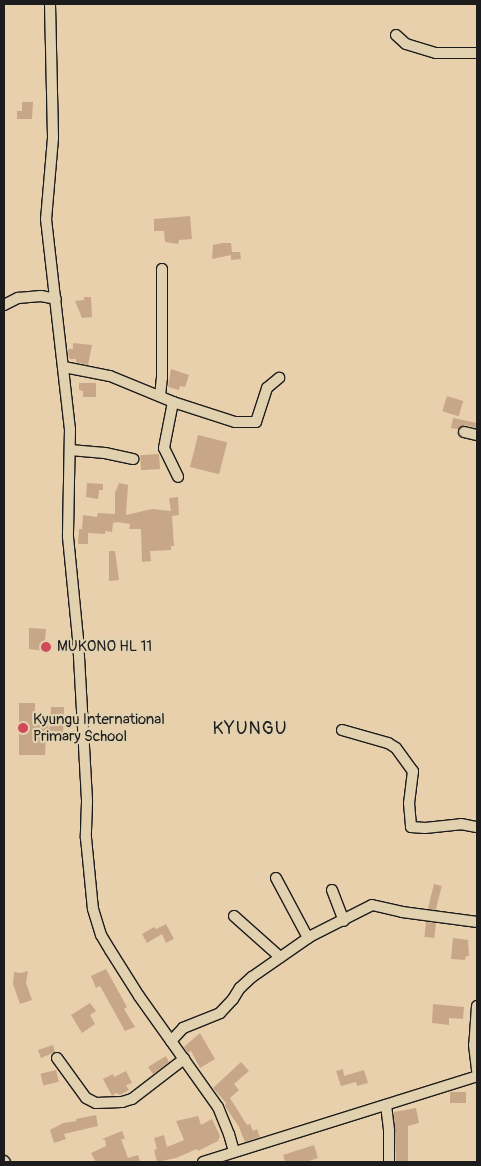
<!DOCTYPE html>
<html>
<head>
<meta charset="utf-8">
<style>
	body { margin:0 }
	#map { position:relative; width:481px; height:1166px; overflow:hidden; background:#e9d0ac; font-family:Pangolin,sans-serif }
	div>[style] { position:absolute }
	.building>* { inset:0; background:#c8a788; transform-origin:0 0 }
	.roads { filter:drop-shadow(1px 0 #1c1c1c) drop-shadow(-1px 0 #1c1c1c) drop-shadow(0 1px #1c1c1c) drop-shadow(0 -1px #1c1c1c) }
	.minor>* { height:10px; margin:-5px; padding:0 5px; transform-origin:5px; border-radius:5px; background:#e2d1ae }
	.dots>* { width:14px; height:14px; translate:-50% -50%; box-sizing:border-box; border:2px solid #e2d1ae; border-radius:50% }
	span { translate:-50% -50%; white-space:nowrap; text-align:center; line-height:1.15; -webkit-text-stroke:4.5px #e2d1ae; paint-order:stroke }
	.poi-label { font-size:15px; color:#1c1c1c }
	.left { translate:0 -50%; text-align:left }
	.quarter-label { font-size:18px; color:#1c1c1c; letter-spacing:1px }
	.frame { position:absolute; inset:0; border:5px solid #1c1c1c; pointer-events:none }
</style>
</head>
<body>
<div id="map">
	<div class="building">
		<i style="clip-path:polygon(22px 102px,33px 102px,32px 119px,17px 119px,17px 111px,22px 111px)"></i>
		<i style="clip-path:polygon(190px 216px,192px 239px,179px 240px,178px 244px,165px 242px,164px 231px,154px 231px,154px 219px)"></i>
		<i style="clip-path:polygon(222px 243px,231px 243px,232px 252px,240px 252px,241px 259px,231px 260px,231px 255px,212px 259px,213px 245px)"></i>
		<i style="clip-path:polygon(84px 297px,91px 297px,92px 317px,82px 318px,75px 301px,84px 300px)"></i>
		<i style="clip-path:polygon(73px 343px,92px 345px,88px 365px,76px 362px,76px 359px,69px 359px,68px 349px,73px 349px)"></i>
		<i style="clip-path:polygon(171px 369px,189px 375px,185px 387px,180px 386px,179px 390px,168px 387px)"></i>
		<i style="clip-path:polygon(79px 383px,96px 383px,96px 397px,83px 397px,83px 391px,79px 390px)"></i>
		<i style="left:447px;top:396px;width:17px;height:16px;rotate:17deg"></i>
		<i style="clip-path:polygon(453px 418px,477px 423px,477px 428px,465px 425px,458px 429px,451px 428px)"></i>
		<i style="left:198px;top:435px;width:30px;height:33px;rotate:14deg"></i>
		<i style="left:159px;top:454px;width:15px;height:19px;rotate:86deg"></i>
		<i style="clip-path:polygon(87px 483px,103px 484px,103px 490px,99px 490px,98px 499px,86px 497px)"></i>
		<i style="clip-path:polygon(119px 483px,128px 485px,126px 515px,152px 509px,171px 511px,169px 498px,178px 497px,179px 515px,172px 516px,174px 546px,171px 546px,171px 550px,150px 551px,151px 561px,142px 562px,141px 529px,129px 529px,130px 524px,117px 522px,113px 523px,112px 532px,105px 531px,105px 534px,88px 533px,88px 544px,78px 544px,79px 529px,82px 529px,83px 515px,97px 517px,98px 513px,115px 514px,115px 493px)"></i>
		<i style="clip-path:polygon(109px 551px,115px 551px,119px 580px,109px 581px)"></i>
		<i style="clip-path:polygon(29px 628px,46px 629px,44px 651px,29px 649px)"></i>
		<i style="clip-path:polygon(19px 703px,35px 703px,35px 724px,50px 724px,51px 707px,64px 707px,63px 736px,46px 735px,45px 755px,19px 755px)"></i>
		<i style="left:434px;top:884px;width:8px;height:25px;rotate:14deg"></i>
		<i style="left:426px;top:922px;width:10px;height:15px;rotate:6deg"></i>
		<i style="clip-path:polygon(166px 924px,174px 939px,166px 943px,162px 934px,147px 943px,142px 934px,154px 927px,156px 929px)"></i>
		<i style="clip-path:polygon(453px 938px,468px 940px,469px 956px,466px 956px,465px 960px,451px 959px)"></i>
		<i style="clip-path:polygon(106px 969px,127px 1007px,124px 1009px,135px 1027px,125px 1031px,100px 986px,96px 988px,91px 976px)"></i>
		<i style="clip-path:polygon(28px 971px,26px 983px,32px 1000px,20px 1004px,13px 984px,14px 972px,21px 973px)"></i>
		<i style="clip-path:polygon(90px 1003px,96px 1011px,90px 1015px,95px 1024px,82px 1033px,71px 1015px)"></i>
		<i style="clip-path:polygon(433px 1004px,464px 1007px,463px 1019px,449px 1018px,449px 1025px,432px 1023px)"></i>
		<i style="clip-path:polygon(200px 1033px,215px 1059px,200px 1068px,191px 1051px,188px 1053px,184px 1047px)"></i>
		<i style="clip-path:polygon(53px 1045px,55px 1052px,41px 1058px,38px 1050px)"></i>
		<i style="clip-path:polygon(166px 1056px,169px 1062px,153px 1074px,148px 1067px)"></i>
		<i style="clip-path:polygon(241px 1062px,249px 1071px,234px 1084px,239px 1090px,230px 1098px,247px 1125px,250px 1124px,253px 1131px,257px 1129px,260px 1137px,245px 1142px,239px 1127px,225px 1106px,226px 1103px,213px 1088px)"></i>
		<i style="clip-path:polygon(343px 1069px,344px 1076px,364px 1070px,368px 1083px,357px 1086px,356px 1082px,341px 1086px,336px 1071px)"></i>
		<i style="left:56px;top:1070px;width:12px;height:16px;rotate:76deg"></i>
		<i style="clip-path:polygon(126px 1071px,132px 1083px,126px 1085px,129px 1090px,120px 1095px,116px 1093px,112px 1096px,103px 1079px,113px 1074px,114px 1077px)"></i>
		<i style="left:466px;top:1092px;width:11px;height:16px;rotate:90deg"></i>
		<i style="clip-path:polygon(416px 1108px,419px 1123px,408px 1126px,408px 1162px,396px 1162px,394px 1112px)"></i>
		<i style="clip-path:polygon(96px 1115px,98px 1126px,64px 1134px,66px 1139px,54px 1143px,50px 1130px,63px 1123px,76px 1121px,76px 1119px)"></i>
		<i style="clip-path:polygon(198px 1116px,201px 1125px,212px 1119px,220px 1136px,218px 1141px,198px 1151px,197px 1149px,176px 1158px,157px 1162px,154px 1150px,157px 1149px,154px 1138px,164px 1135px,167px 1147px,184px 1140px,176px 1121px)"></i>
		<i style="clip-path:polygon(122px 1131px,125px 1139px,121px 1139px,128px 1158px,138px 1155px,140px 1162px,96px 1162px,91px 1153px,106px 1146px,105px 1140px,102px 1139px)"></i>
		<i style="clip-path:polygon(314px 1145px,318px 1158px,306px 1162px,285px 1162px,283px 1155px)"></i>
	</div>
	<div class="roads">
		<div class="minor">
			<i style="left:50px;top:4px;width:134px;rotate:88.7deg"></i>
			<i style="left:53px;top:138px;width:81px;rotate:94.9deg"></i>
			<i style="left:46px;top:219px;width:211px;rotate:83.5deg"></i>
			<i style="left:70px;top:429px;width:108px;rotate:91.1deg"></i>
			<i style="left:68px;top:537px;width:102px;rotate:84.4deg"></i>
			<i style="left:78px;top:639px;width:163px;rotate:86.8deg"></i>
			<i style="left:87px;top:802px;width:36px;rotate:92deg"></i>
			<i style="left:86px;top:838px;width:71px;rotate:84.4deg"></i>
			<i style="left:93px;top:909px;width:27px;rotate:73deg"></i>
			<i style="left:101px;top:935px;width:17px;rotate:59deg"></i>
			<i style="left:110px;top:950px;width:54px;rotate:57.8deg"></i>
			<i style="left:139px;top:996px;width:136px;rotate:54.6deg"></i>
			<i style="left:218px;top:1107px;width:29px;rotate:68deg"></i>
			<i style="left:229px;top:1134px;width:18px;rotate:74deg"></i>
			<i style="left:396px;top:35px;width:13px;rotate:42deg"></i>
			<i style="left:406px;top:44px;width:31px;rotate:17deg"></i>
			<i style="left:436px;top:53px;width:41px"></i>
			<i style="left:4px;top:305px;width:16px;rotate:-27deg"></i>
			<i style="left:18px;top:298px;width:23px;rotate:-5deg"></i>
			<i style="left:41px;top:296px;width:15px;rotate:11deg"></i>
			<i style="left:64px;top:367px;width:47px;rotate:11.1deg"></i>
			<i style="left:110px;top:376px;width:68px;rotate:22.4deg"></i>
			<i style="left:173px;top:402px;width:47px;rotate:101.1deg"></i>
			<i style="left:164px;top:448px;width:32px;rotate:64deg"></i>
			<i style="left:160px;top:396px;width:18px;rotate:-84deg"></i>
			<i style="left:162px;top:378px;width:109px;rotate:-90deg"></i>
			<i style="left:173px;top:402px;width:65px;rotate:17.9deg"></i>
			<i style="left:235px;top:422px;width:21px"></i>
			<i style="left:256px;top:422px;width:36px;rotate:-72deg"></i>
			<i style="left:267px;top:388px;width:16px;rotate:-40deg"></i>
			<i style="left:464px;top:432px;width:13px;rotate:13deg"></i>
			<i style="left:70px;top:450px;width:35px;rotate:5deg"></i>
			<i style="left:105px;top:453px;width:29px;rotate:12deg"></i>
			<i style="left:342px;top:730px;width:48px;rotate:15.8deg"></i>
			<i style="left:388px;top:743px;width:9px;rotate:32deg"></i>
			<i style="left:396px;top:748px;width:29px;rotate:54deg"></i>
			<i style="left:413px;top:771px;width:32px;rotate:97deg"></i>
			<i style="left:409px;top:803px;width:24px;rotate:85deg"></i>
			<i style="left:411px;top:827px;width:14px;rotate:4deg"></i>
			<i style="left:425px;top:828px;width:36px;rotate:-6deg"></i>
			<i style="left:461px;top:824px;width:16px;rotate:11deg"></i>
			<i style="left:276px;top:878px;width:68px;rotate:61.9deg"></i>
			<i style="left:332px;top:890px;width:33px;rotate:69deg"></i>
			<i style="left:234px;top:916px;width:62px;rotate:41.7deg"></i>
			<i style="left:477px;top:1006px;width:39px;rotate:94deg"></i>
			<i style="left:474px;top:1045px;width:26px;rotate:83deg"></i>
			<i style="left:171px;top:1041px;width:18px;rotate:-47deg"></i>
			<i style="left:183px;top:1028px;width:40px;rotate:-22deg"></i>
			<i style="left:220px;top:1013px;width:19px;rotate:-47deg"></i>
			<i style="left:233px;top:999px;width:13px;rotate:-58deg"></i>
			<i style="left:240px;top:988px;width:16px;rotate:-43deg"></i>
			<i style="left:252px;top:977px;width:72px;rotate:-34.8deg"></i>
			<i style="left:311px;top:936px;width:68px;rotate:-26.9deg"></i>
			<i style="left:372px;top:905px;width:31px;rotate:13deg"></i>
			<i style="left:402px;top:912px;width:76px;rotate:7.6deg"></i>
			<i style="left:57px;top:1058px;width:49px;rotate:54.1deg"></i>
			<i style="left:86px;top:1098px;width:11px;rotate:27deg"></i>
			<i style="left:96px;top:1103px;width:26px;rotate:-2deg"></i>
			<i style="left:122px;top:1102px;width:10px;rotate:-17deg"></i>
			<i style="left:132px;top:1099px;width:66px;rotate:-37.6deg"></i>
			<i style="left:386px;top:1105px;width:26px;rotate:83deg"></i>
			<i style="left:389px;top:1131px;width:31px;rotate:90deg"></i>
			<i style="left:4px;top:1161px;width:1px;rotate:45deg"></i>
			<i style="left:203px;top:1162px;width:287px;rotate:-17.4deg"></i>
		</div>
	</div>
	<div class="dots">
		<i style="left:46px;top:647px;background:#d1495b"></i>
		<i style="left:23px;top:728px;background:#d1495b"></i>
	</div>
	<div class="poi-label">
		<span class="left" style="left:57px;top:647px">MUKONO HL 11</span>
		<span class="left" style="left:33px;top:728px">Kyungu International<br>Primary School</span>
	</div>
	<div class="quarter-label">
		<span style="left:250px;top:729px">KYUNGU</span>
	</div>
	<div class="frame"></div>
</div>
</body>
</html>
